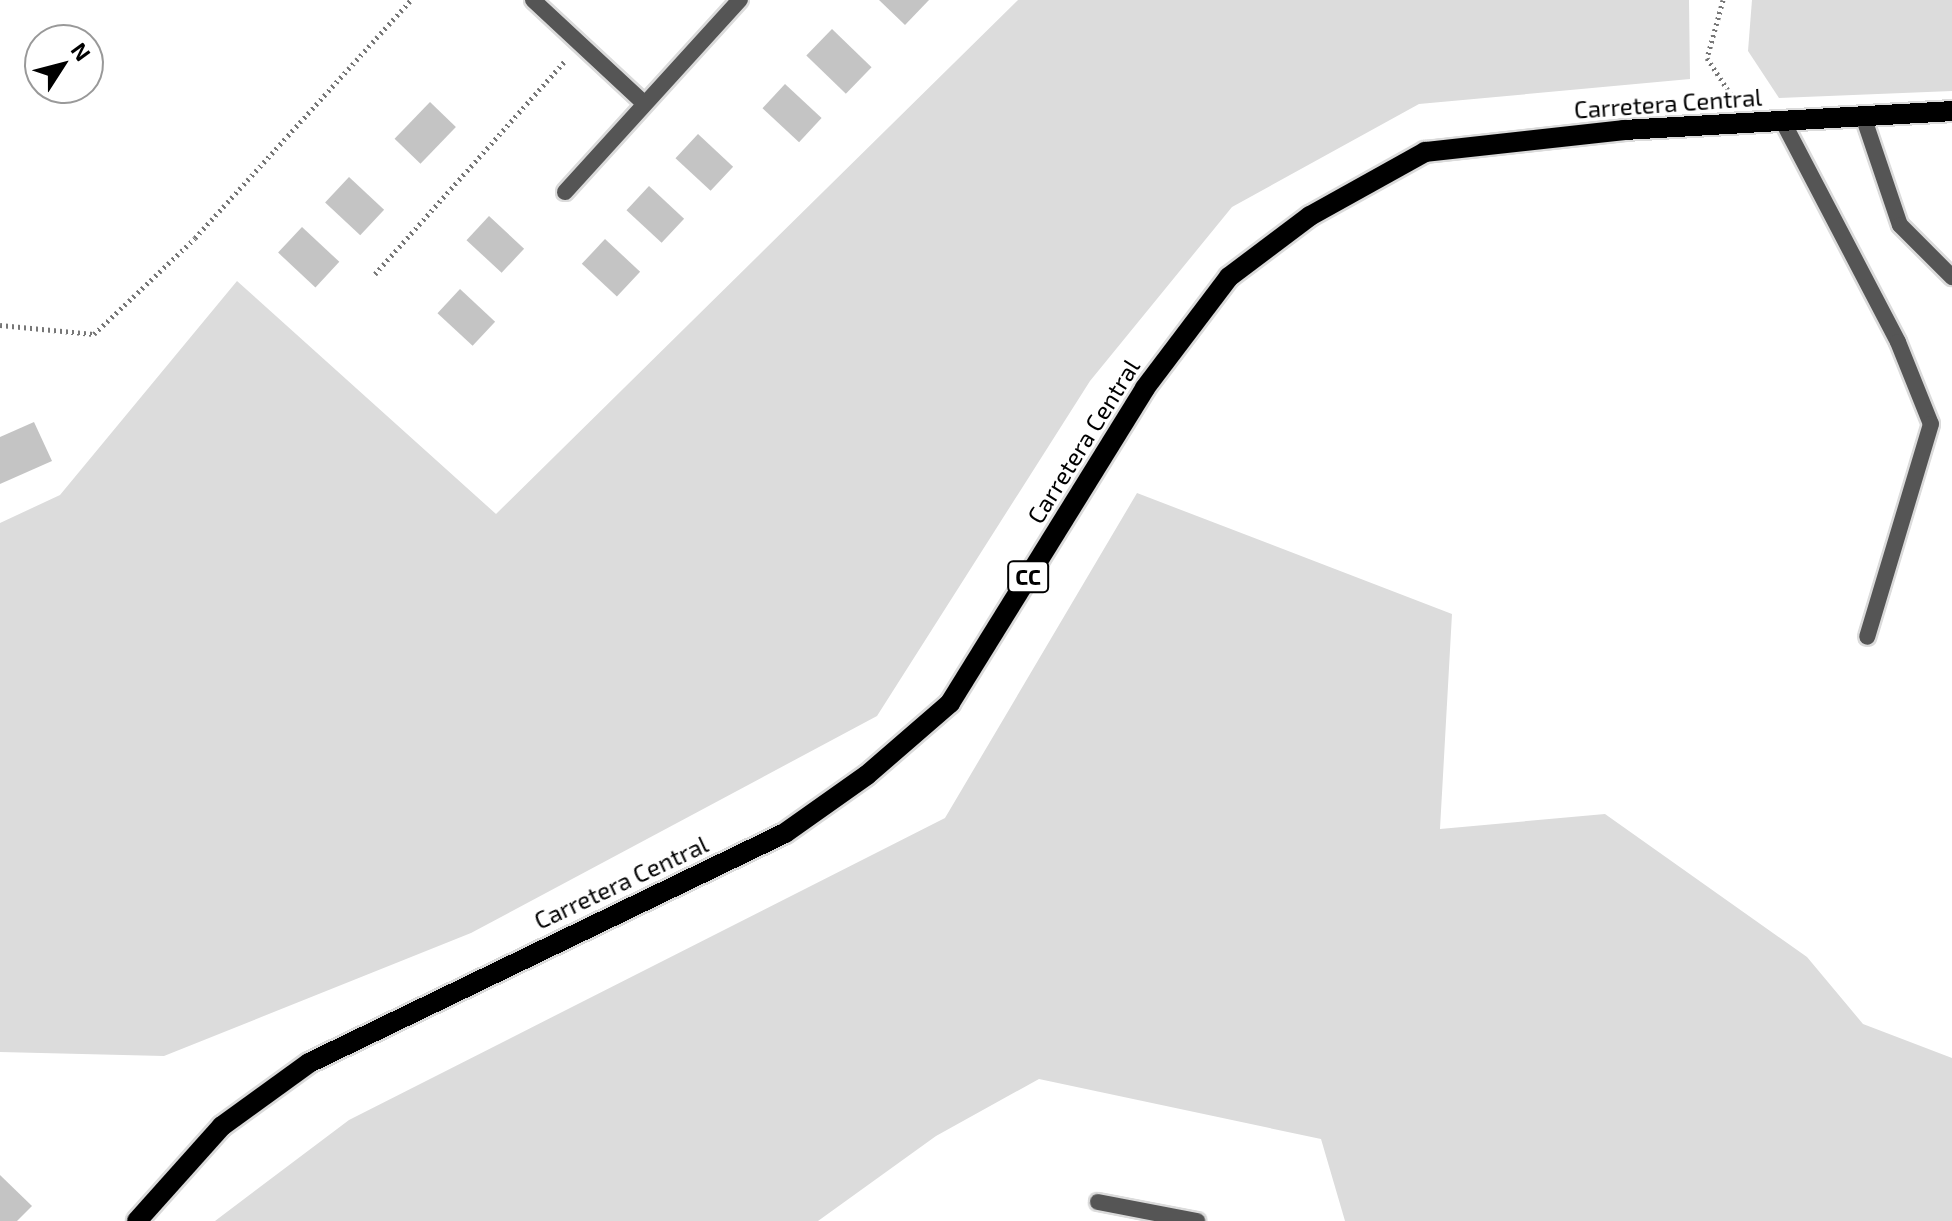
<!DOCTYPE html>
<html>
<head>
<meta charset="utf-8">
<style>
	body { margin:0 }
	#map { position:relative; width:1952px; height:1221px; overflow:hidden; background:#fff; font-family:"Exo 2",sans-serif }
	div>[style] { position:absolute }
	.green>* { inset:0; background:#dcdcdc }
	.building>* { inset:0; background:#c4c4c4; transform-origin:0 0 }
	.path>* { height:5px; margin-top:-2.5px; transform-origin:0; background:repeating-linear-gradient(90deg,#777 0 2px,transparent 0 6px) }
	.roads { filter:drop-shadow(2px 0 #dbdbdb) drop-shadow(-2px 0 #dbdbdb) drop-shadow(0 2px #dbdbdb) drop-shadow(0 -2px #dbdbdb) }
	.lane>* { height:16px; margin:-8px; padding:0 8px; transform-origin:8px; border-radius:8px; background:#555 }
	.street>* { height:16px; margin:-8px; padding:0 8px; transform-origin:8px; border-radius:8px; background:#555 }
	.primary>* { height:20px; margin:-10px; padding:0 10px; transform-origin:10px; border-radius:10px; background:#000 }
	span { translate:-50% -50%; white-space:nowrap; text-align:center; line-height:1.15; -webkit-text-stroke:6px #fff; paint-order:stroke }
	.shield-label span { padding:2px 6px; background:#fff; border:2px solid; border-radius:6px; -webkit-text-stroke-width:0 }
	.shield-label { font-size:22px; color:#000; font-weight:700 }
	.street-label { font-size:24px; color:#000 }
	.north { position:absolute; left:24px; top:24px; width:80px; height:80px; box-sizing:border-box; background:#fff; border:2px solid #999; border-radius:50%; rotate:54deg; font-size:22px; font-weight:700; line-height:32px; text-align:center; color:#000 }
	.north::after { content:''; display:block; margin:auto; width:28px; height:36px; background:#000; clip-path:polygon(50% 0,100% 100%,50% 72%,0 100%) }
</style>
</head>
<body>
<div id="map">
	<div class="green">
		<i style="clip-path:polygon(1018px 0,1689px 0,1690px 79px,1419px 104px,1232px 207px,1090px 381px,877px 716px,471px 933px,164px 1056px,0 1052px,0 523px,60px 495px,237px 281px,496px 514px)"></i>
		<i style="clip-path:polygon(1752px 0,1952px 0,1952px 91px,1779px 98px,1748px 51px)"></i>
		<i style="clip-path:polygon(1137px 493px,1452px 614px,1440px 829px,1605px 814px,1807px 957px,1863px 1024px,1952px 1058px,1952px 1221px,1345px 1221px,1321px 1139px,1039px 1079px,936px 1136px,818px 1221px,215px 1221px,349px 1120px,945px 818px)"></i>
	</div>
	<div class="building">
		<i style="clip-path:polygon(879px 0,929px 0,905px 25px)"></i>
		<i style="left:832px;top:29px;width:55px;height:37px;rotate:44deg"></i>
		<i style="left:785px;top:84px;width:50px;height:33px;rotate:43deg"></i>
		<i style="left:430px;top:102px;width:36px;height:51px;rotate:44deg"></i>
		<i style="left:698px;top:134px;width:48px;height:33px;rotate:43deg"></i>
		<i style="left:349px;top:177px;width:48px;height:35px;rotate:43deg"></i>
		<i style="left:649px;top:186px;width:48px;height:33px;rotate:43deg"></i>
		<i style="left:489px;top:216px;width:48px;height:33px;rotate:43deg"></i>
		<i style="left:302px;top:227px;width:51px;height:35px;rotate:43deg"></i>
		<i style="left:605px;top:239px;width:48px;height:34px;rotate:43deg"></i>
		<i style="left:460px;top:289px;width:48px;height:33px;rotate:43deg"></i>
		<i style="clip-path:polygon(34px 422px,52px 461px,0 484px,0 437px)"></i>
		<i style="clip-path:polygon(0 1175px,32px 1206px,17px 1221px,0 1221px)"></i>
	</div>
	<div class="path">
		<i style="left:1723px;top:0;width:60px;rotate:105.4deg"></i>
		<i style="left:1707px;top:58px;width:51px;rotate:56.9deg"></i>
		<i style="left:375px;top:274px;width:287px;rotate:-48.3deg"></i>
		<i style="left:0;top:325px;width:94px;rotate:5.5deg"></i>
		<i style="left:94px;top:334px;width:139px;rotate:-43.5deg"></i>
		<i style="left:195px;top:238px;width:321px;rotate:-47.8deg"></i>
	</div>
	<div class="roads">
		<div class="lane">
			<i style="left:1098px;top:1202px;width:101px;rotate:10.9deg"></i>
		</div>
		<div class="street">
			<i style="left:533px;top:0;width:151px;rotate:42.9deg"></i>
			<i style="left:1863px;top:116px;width:115px;rotate:71.3deg"></i>
			<i style="left:1900px;top:225px;width:74px;rotate:45deg"></i>
			<i style="left:1782px;top:120px;width:250px;rotate:62.4deg"></i>
			<i style="left:1898px;top:342px;width:88px;rotate:68.1deg"></i>
			<i style="left:1931px;top:424px;width:222px;rotate:106.7deg"></i>
			<i style="left:565px;top:192px;width:260px;rotate:-47.7deg"></i>
		</div>
		<div class="primary">
			<i style="left:137px;top:1221px;width:127px;rotate:-48.2deg"></i>
			<i style="left:222px;top:1126px;width:107px;rotate:-35.9deg"></i>
			<i style="left:309px;top:1063px;width:529px;rotate:-25.79deg"></i>
			<i style="left:785px;top:833px;width:100px;rotate:-35.3deg"></i>
			<i style="left:867px;top:775px;width:110px;rotate:-40.9deg"></i>
			<i style="left:950px;top:703px;width:370px;rotate:-58.2deg"></i>
			<i style="left:1145px;top:388px;width:139px;rotate:-52.9deg"></i>
			<i style="left:1229px;top:277px;width:101px;rotate:-37deg"></i>
			<i style="left:1310px;top:216px;width:132px;rotate:-29.1deg"></i>
			<i style="left:1425px;top:152px;width:200px;rotate:-6.3deg"></i>
			<i style="left:1624px;top:130px;width:329px;rotate:-3.3deg"></i>
		</div>
	</div>
	<div class="shield-label">
		<span style="left:1028px;top:577px">CC</span>
	</div>
	<div class="street-label">
		<span style="left:1668px;top:103px;rotate:-4deg">Carretera Central</span>
		<span style="left:1083px;top:441px;rotate:-58deg">Carretera Central</span>
		<span style="left:621px;top:882px;rotate:-25deg">Carretera Central</span>
	</div>
	<div class="north">N</div>
</div>
</body>
</html>
